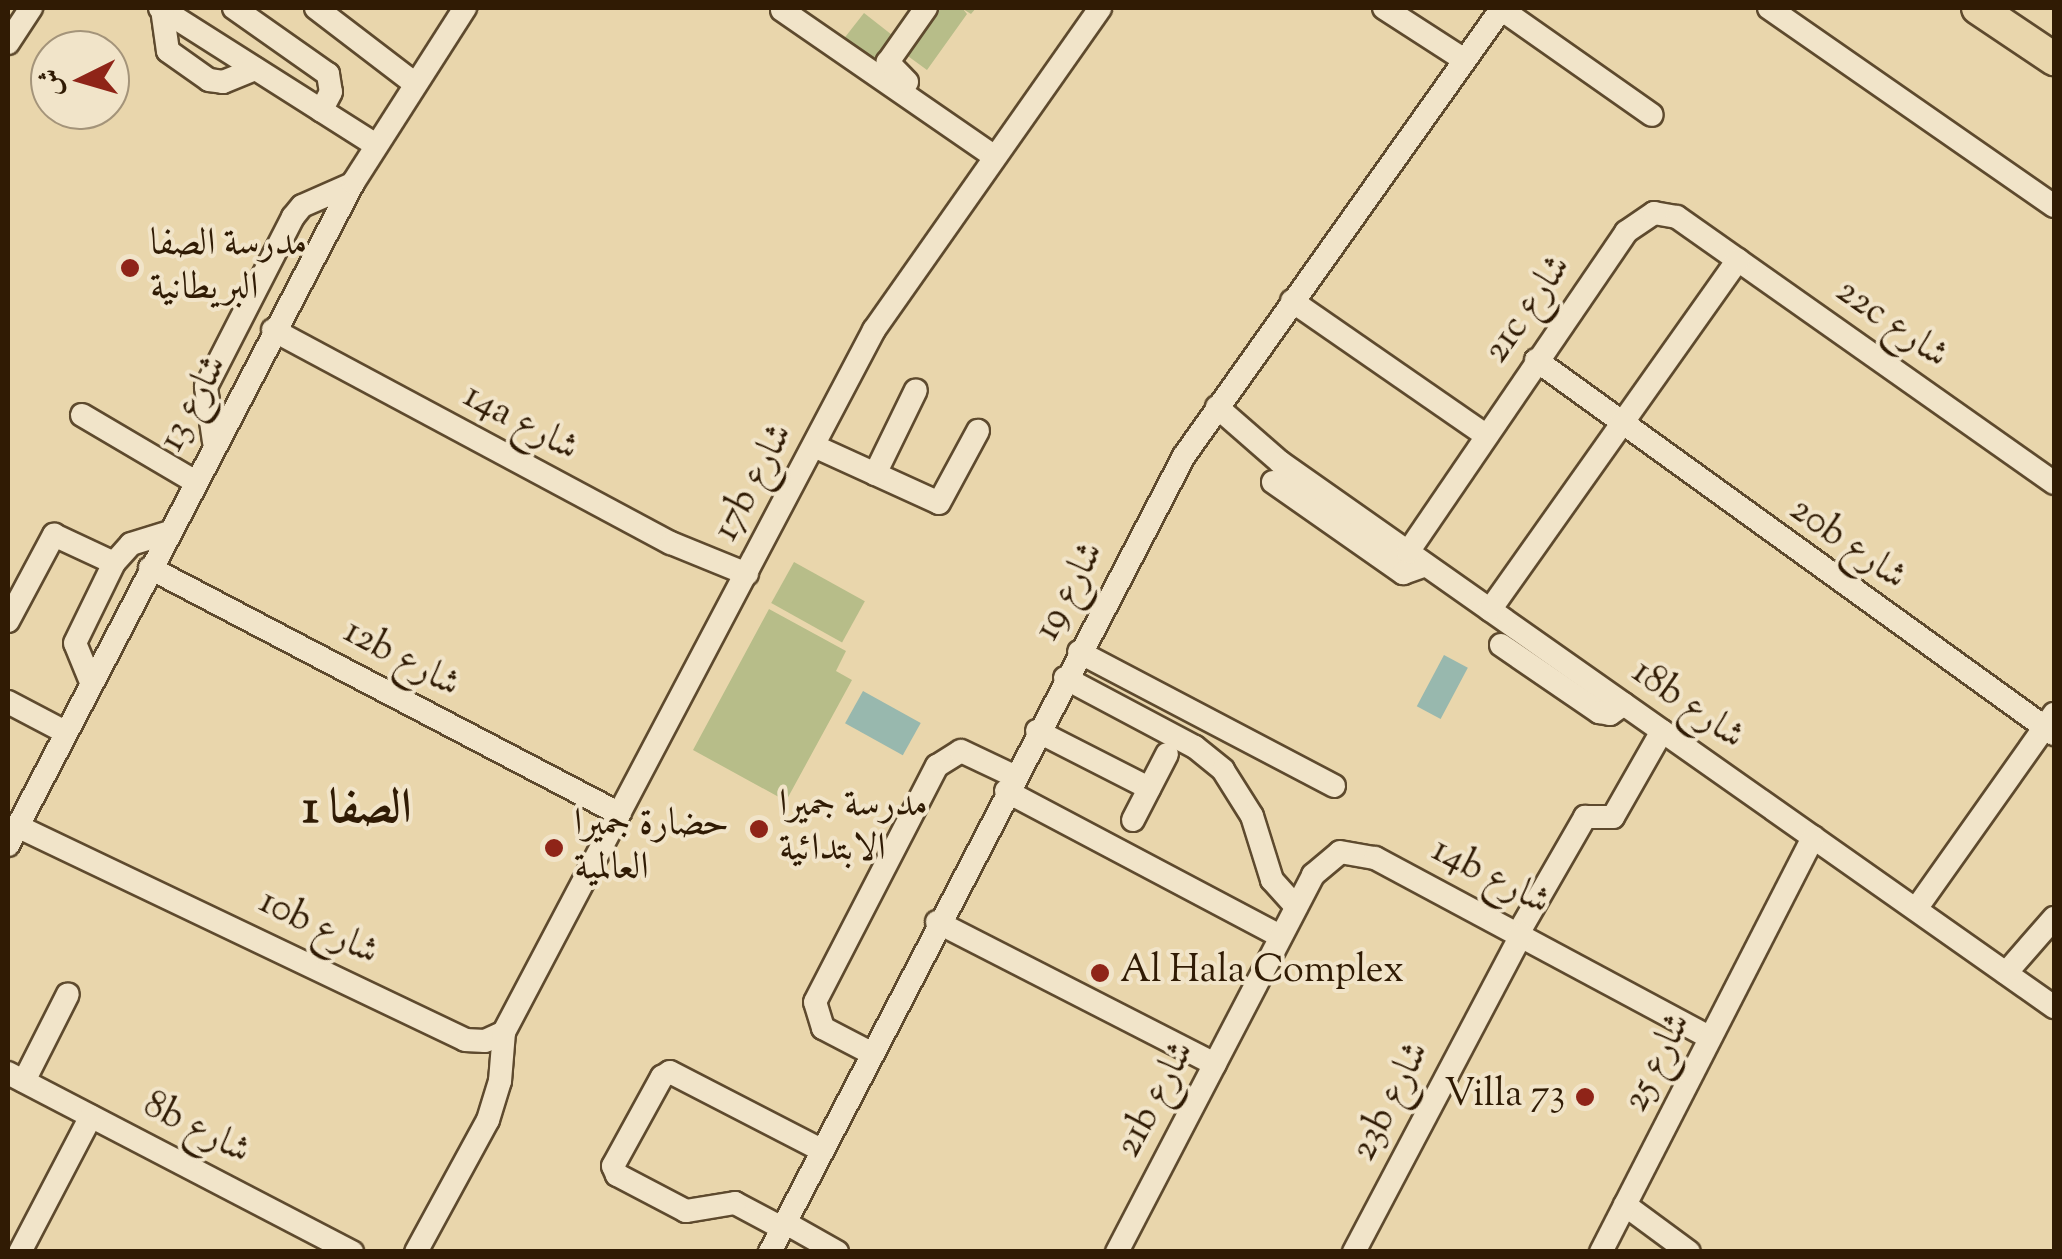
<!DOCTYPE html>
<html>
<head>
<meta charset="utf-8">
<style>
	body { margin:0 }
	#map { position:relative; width:2062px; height:1259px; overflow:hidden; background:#e9d6ac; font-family:"Sorts Mill Goudy",Amiri,serif }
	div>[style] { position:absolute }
	.green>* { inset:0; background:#b7bd89; transform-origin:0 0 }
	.water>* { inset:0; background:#98b8ae; transform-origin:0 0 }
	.roads { filter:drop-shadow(2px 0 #5e4a2e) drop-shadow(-2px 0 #5e4a2e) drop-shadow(0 2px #5e4a2e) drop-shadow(0 -2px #5e4a2e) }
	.minor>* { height:22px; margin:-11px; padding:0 11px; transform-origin:11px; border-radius:11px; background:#f1e4c9 }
	.highway>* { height:32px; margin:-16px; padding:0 16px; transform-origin:16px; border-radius:16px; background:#e9d6ac }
	.dots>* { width:28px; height:28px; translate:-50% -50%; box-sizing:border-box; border:5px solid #f1e4c9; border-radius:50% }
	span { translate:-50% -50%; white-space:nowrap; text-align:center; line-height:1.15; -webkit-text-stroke:8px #f1e4c9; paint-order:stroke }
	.poi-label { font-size:38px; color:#301b04 }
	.left { translate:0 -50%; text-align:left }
	.right { translate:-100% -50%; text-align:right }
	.street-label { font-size:38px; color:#301b04 }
	.district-label { font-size:48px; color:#301b04; font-weight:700 }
	.frame { position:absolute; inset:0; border:10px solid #301b04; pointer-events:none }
	.north { position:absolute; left:30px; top:30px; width:100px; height:100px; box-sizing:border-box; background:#f1e4c9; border:2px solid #a4947a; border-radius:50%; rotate:265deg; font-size:28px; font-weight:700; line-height:40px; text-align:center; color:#301b04 }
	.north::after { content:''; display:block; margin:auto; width:35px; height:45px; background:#8f2418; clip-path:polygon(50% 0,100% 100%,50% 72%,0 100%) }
</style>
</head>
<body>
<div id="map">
	<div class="green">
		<i style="clip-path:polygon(932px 8px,976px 8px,971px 14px,963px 9px,967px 14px,927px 70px,901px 51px)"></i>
		<i style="left:864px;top:13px;width:36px;height:35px;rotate:38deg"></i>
		<i style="left:794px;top:562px;width:81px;height:47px;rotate:29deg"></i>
		<i style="clip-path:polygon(769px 609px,846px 651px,836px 671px,852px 680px,786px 801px,693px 750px)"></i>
	</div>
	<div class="water">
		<i style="left:1444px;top:655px;width:27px;height:58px;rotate:28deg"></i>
		<i style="left:863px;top:691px;width:66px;height:37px;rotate:29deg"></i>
	</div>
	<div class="roads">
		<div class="minor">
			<i style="left:160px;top:8px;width:254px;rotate:32.4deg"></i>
			<i style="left:234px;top:8px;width:115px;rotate:35.1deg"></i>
			<i style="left:328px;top:74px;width:18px;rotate:81deg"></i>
			<i style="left:331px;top:92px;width:21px;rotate:118deg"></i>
			<i style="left:316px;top:8px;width:123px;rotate:37.4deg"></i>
			<i style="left:1384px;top:8px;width:94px;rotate:32.8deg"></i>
			<i style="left:1769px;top:8px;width:347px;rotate:34.8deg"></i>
			<i style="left:162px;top:9px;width:42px;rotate:81.9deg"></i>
			<i style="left:168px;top:51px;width:50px;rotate:35.3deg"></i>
			<i style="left:209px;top:80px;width:14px;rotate:8deg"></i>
			<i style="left:223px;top:82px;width:35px;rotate:-22deg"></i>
			<i style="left:1501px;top:9px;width:184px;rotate:35.1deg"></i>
			<i style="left:782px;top:10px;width:257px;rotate:34.6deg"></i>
			<i style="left:8px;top:43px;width:42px;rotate:-56.7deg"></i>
			<i style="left:907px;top:82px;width:28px;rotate:-134deg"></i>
			<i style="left:888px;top:62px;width:66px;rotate:-54.9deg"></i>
			<i style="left:1292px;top:301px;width:234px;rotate:34.7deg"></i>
			<i style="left:273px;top:330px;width:451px;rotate:28.2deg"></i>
			<i style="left:671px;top:543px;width:82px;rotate:22.2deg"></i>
			<i style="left:1536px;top:360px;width:639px;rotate:35.83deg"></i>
			<i style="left:1217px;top:407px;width:84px;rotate:41.1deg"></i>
			<i style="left:1280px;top:462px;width:947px;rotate:35.15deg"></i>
			<i style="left:82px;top:415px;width:130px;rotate:30.5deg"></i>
			<i style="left:214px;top:442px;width:56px;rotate:-98.3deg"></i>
			<i style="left:206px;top:387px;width:191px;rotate:-62.9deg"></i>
			<i style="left:293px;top:217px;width:14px;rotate:-51deg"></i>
			<i style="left:302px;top:206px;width:52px;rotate:-23.6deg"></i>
			<i style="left:814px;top:446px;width:137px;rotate:24.5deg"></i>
			<i style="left:939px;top:503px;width:82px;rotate:-61.6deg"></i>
			<i style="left:875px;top:474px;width:93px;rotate:-64deg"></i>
			<i style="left:1273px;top:482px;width:159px;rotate:35deg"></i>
			<i style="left:1403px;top:573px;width:24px;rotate:-19deg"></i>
			<i style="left:1408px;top:552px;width:387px;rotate:-55.7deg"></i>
			<i style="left:1626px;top:232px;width:34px;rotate:-34deg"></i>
			<i style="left:1654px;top:213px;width:23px;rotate:10deg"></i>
			<i style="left:1677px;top:217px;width:461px;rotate:35.2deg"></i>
			<i style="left:150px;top:568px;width:530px;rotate:27.63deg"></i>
			<i style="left:1490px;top:610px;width:429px;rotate:-54.7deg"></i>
			<i style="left:8px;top:621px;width:98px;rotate:-61.9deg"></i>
			<i style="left:54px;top:535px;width:66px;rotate:25deg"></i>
			<i style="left:1501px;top:645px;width:119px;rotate:34.4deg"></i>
			<i style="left:1599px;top:712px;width:11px;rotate:10deg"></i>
			<i style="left:1610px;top:714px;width:17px;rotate:-36deg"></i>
			<i style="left:1079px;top:652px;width:288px;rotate:27.7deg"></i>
			<i style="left:1065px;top:678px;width:147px;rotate:28deg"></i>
			<i style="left:1195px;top:747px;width:36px;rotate:39deg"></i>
			<i style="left:1223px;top:770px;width:54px;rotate:57.8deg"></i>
			<i style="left:1252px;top:816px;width:67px;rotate:72.6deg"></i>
			<i style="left:1272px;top:880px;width:36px;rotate:48deg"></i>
			<i style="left:91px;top:682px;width:42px;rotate:-112.3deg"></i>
			<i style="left:75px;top:643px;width:89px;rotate:-64deg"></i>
			<i style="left:114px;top:563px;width:25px;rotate:-48deg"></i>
			<i style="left:131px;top:544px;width:38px;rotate:-17deg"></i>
			<i style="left:8px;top:702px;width:64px;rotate:27.8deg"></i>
			<i style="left:1037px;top:731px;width:126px;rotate:27deg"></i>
			<i style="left:1006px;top:791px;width:310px;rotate:27.9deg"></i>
			<i style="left:1133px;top:820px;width:74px;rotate:-62.7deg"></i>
			<i style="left:17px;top:826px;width:496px;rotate:25.5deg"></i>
			<i style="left:465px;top:1040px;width:20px;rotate:3deg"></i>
			<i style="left:485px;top:1041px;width:21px;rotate:-25deg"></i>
			<i style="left:504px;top:1032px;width:794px;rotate:-62.21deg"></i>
			<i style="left:874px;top:330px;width:393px;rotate:-54.9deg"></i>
			<i style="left:8px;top:845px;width:747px;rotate:-62.47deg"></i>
			<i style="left:353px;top:183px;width:208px;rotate:-57.4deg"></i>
			<i style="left:1916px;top:909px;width:239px;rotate:-54.7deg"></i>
			<i style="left:937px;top:922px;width:312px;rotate:27.1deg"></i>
			<i style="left:1519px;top:932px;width:133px;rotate:-60.1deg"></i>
			<i style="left:1585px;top:817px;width:28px"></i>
			<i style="left:1613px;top:817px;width:99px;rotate:-60.3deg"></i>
			<i style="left:2006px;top:973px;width:73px;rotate:-48.9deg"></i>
			<i style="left:869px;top:1052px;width:52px;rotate:-152.4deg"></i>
			<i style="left:823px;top:1028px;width:27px;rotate:-107deg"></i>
			<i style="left:815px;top:1002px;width:266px;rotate:-62.7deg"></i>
			<i style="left:937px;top:766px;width:28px;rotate:-32deg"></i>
			<i style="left:961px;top:751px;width:59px;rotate:25.3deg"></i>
			<i style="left:8px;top:1073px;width:388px;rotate:27.5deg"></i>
			<i style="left:24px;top:1081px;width:97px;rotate:-63.2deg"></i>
			<i style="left:1625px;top:1205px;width:79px;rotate:36.3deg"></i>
			<i style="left:784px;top:1222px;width:61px;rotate:29.5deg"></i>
			<i style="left:782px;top:1228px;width:53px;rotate:-152deg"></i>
			<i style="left:735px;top:1203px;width:50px;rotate:170.7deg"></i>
			<i style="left:686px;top:1211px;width:78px;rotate:-152.4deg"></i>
			<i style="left:617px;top:1175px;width:10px;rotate:-114deg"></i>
			<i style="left:613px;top:1166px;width:102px;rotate:-61.2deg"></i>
			<i style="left:662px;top:1077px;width:9px;rotate:-32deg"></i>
			<i style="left:670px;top:1072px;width:168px;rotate:27.3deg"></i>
			<i style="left:20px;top:1252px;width:153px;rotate:-62.4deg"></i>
			<i style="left:416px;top:1252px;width:150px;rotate:-61.4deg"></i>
			<i style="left:488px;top:1120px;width:41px;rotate:-72.9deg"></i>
			<i style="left:500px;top:1081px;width:49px;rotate:-85.3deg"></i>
			<i style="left:770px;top:1252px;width:897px;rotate:-62.52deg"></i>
			<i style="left:1184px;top:456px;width:549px;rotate:-54.63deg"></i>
			<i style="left:1117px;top:1252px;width:425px;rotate:-62.5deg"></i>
			<i style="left:1313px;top:875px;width:35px;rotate:-40deg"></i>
			<i style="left:1340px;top:852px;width:36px;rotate:10deg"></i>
			<i style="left:1375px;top:858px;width:380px;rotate:28.2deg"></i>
			<i style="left:1354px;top:1252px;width:360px;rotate:-62.2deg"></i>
			<i style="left:1601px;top:1252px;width:466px;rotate:-62.9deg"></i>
		</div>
		<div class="highway">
			<i style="left:1978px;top:8px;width:92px;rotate:33.9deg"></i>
		</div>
	</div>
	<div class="dots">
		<i style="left:130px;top:268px;background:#8f2418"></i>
		<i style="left:759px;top:829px;background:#8f2418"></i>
		<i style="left:554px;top:848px;background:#8f2418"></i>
		<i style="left:1100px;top:973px;background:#8f2418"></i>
		<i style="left:1585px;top:1097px;background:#8f2418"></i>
	</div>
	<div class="poi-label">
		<span class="left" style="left:150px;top:268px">مدرسة الصفا<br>البريطانية</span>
		<span class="left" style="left:779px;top:829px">مدرسة جميرا<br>الابتدائية</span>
		<span class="left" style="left:574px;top:848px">حضارة جميرا<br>العالمية</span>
		<span class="left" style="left:1120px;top:973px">Al Hala Complex</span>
		<span class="right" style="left:1565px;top:1097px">Villa 73</span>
	</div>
	<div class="street-label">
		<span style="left:1529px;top:310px;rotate:-55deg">21c شارع</span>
		<span style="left:1891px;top:325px;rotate:35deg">22c شارع</span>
		<span style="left:195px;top:404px;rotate:-62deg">شارع 13</span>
		<span style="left:520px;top:424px;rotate:28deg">14a شارع</span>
		<span style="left:755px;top:483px;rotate:-62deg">17b شارع</span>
		<span style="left:1847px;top:545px;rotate:35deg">20b شارع</span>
		<span style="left:1071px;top:592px;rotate:-62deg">شارع 19</span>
		<span style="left:401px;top:660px;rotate:28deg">12b شارع</span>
		<span style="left:1687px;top:706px;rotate:35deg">18b شارع</span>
		<span style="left:1490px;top:878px;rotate:27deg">14b شارع</span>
		<span style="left:318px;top:929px;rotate:26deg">10b شارع</span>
		<span style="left:1659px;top:1063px;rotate:-63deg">شارع 25</span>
		<span style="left:1157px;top:1100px;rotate:-62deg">21b شارع</span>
		<span style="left:1392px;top:1102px;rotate:-63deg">23b شارع</span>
		<span style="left:196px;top:1130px;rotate:27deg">8b شارع</span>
	</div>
	<div class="district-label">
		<span style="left:357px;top:811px">الصفا 1</span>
	</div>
	<div class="frame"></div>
	<div class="north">ش</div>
</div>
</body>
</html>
